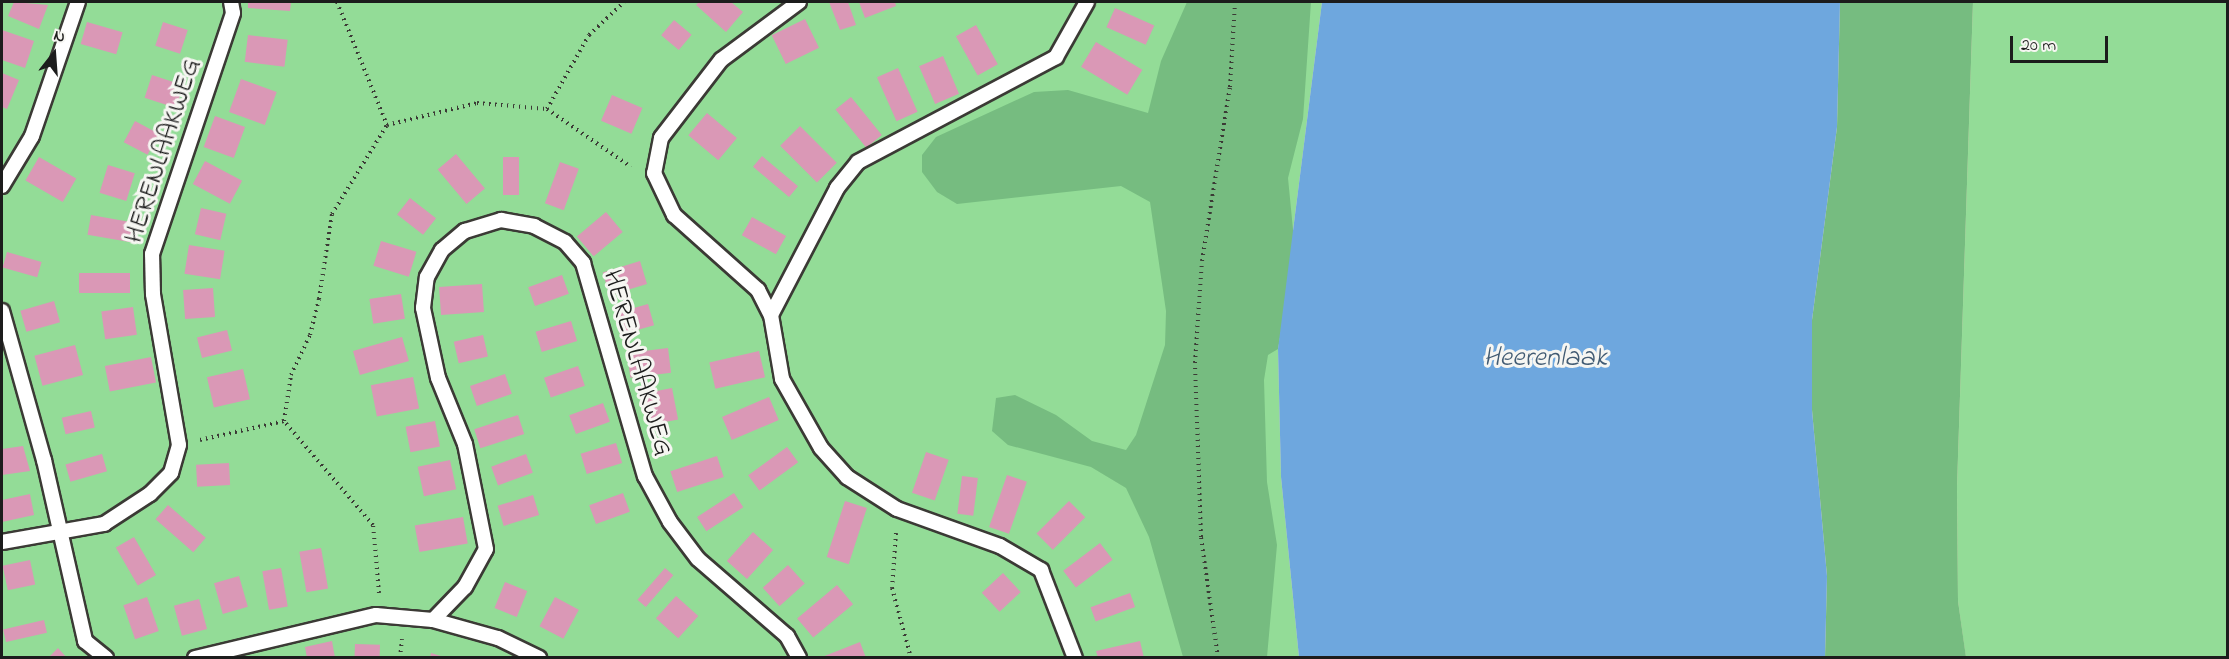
<!DOCTYPE html>
<html>
<head>
<meta charset="utf-8">
<style>
	body { margin:0 }
	#map { position:relative; width:2229px; height:659px; overflow:hidden; background:#e8e2c1; font-family:"Indie Flower",sans-serif }
	div>[style] { position:absolute }
	.green>* { inset:0; background:#93dc97 }
	.forest>* { inset:0; background:#76bc80 }
	.water>* { inset:0; background:#6ea7de }
	.building>* { inset:0; background:#da98b6; transform-origin:0 0 }
	.path>* { height:4px; margin-top:-2px; transform-origin:0; background:repeating-linear-gradient(90deg,#3b3a35 0 1.5px,transparent 0 6px) }
	.roads { filter:drop-shadow(2px 0 #3b3a35) drop-shadow(-2px 0 #3b3a35) drop-shadow(0 2px #3b3a35) drop-shadow(0 -2px #3b3a35) }
	.service>* { height:14px; margin:-7px; padding:0 7px; transform-origin:7px; border-radius:7px; background:#fff }
	span { translate:-50% -50%; white-space:nowrap; text-align:center; line-height:1.15; -webkit-text-stroke:6px #f6f6f2; paint-order:stroke }
	.street-label { font-size:27px; color:#1c1c1c }
	.water-label { font-size:28px; color:#415b73; font-style:italic }
	.frame { position:absolute; inset:0; border:3px solid #1c1c1c; pointer-events:none }
	.north { position:absolute; left:24px; top:24px; width:60px; height:60px; -webkit-text-stroke:4px #f6f6f2; paint-order:stroke; rotate:17deg; font-size:16px; font-weight:700; line-height:24px; text-align:center; color:#1c1c1c }
	.north::after { content:''; display:block; margin:auto; width:21px; height:27px; background:#1c1c1c; clip-path:polygon(50% 0,100% 100%,50% 72%,0 100%) }
	.scale { position:absolute; left:2010px; top:36px; width:98px; height:27px; box-sizing:border-box; border:3px solid #1c1c1c; border-top:0; padding-left:8px; font-size:18px; line-height:21px; white-space:nowrap; color:#1c1c1c; -webkit-text-stroke:4px #f6f6f2; paint-order:stroke }
</style>
</head>
<body>
<div id="map">
	<div class="green">
		<i style="clip-path:polygon(2px 2px,1322px 2px,1278px 349px,1281px 477px,1299px 657px,2px 657px)"></i>
		<i style="clip-path:polygon(1973px 2px,2227px 2px,2227px 657px,1966px 658px,1958px 601px,1957px 487px)"></i>
	</div>
	<div class="forest">
		<i style="clip-path:polygon(1187px 2px,1311px 2px,1303px 119px,1288px 178px,1295px 250px,1278px 349px,1268px 355px,1264px 380px,1267px 482px,1277px 545px,1267px 657px,1183px 657px,1149px 537px,1126px 488px,1091px 467px,1008px 445px,992px 431px,996px 398px,1015px 395px,1056px 415px,1092px 441px,1126px 450px,1136px 435px,1165px 345px,1166px 311px,1150px 202px,1121px 186px,957px 204px,937px 192px,922px 172px,922px 155px,936px 137px,1034px 92px,1068px 90px,1148px 113px,1161px 61px)"></i>
		<i style="clip-path:polygon(1840px 2px,1973px 2px,1957px 487px,1958px 601px,1966px 657px,1825px 658px,1827px 576px,1812px 410px,1812px 320px,1837px 127px)"></i>
	</div>
	<div class="water">
		<i style="clip-path:polygon(1322px 2px,1840px 2px,1837px 127px,1812px 320px,1812px 410px,1827px 576px,1825px 657px,1299px 657px,1281px 477px,1278px 349px)"></i>
	</div>
	<div class="building">
		<i style="clip-path:polygon(14px 2px,48px 5px,39px 29px,8px 16px)"></i>
		<i style="clip-path:polygon(248px 2px,291px 2px,290px 11px,248px 8px)"></i>
		<i style="clip-path:polygon(699px 2px,731px 2px,743px 12px,726px 32px,696px 5px)"></i>
		<i style="clip-path:polygon(829px 2px,848px 2px,856px 25px,840px 30px)"></i>
		<i style="clip-path:polygon(859px 2px,895px 2px,896px 6px,865px 18px)"></i>
		<i style="left:1115px;top:8px;width:43px;height:21px;rotate:24deg"></i>
		<i style="left:805px;top:19px;width:32px;height:37px;rotate:64deg"></i>
		<i style="left:674px;top:20px;width:23px;height:20px;rotate:40deg"></i>
		<i style="left:87px;top:22px;width:37px;height:23px;rotate:16deg"></i>
		<i style="left:163px;top:22px;width:26px;height:25px;rotate:18deg"></i>
		<i style="left:976px;top:25px;width:45px;height:23px;rotate:61deg"></i>
		<i style="clip-path:polygon(2px 30px,34px 41px,25px 68px,2px 60px)"></i>
		<i style="left:248px;top:35px;width:40px;height:27px;rotate:7deg"></i>
		<i style="left:1096px;top:42px;width:54px;height:29px;rotate:31deg"></i>
		<i style="left:943px;top:56px;width:41px;height:26px;rotate:67deg"></i>
		<i style="left:898px;top:68px;width:48px;height:23px;rotate:66deg"></i>
		<i style="clip-path:polygon(2px 73px,19px 80px,7px 109px,2px 107px)"></i>
		<i style="left:152px;top:75px;width:33px;height:24px;rotate:18deg"></i>
		<i style="left:241px;top:79px;width:38px;height:35px;rotate:20deg"></i>
		<i style="left:612px;top:95px;width:33px;height:28px;rotate:23deg"></i>
		<i style="left:851px;top:97px;width:49px;height:20px;rotate:51deg"></i>
		<i style="left:707px;top:113px;width:39px;height:29px;rotate:40deg"></i>
		<i style="left:215px;top:116px;width:32px;height:33px;rotate:20deg"></i>
		<i style="left:135px;top:121px;width:27px;height:24px;rotate:28deg"></i>
		<i style="left:800px;top:126px;width:52px;height:28px;rotate:45deg"></i>
		<i style="left:456px;top:154px;width:45px;height:24px;rotate:50deg"></i>
		<i style="left:762px;top:156px;width:47px;height:14px;rotate:40deg"></i>
		<i style="left:39px;top:157px;width:43px;height:27px;rotate:30deg"></i>
		<i style="left:503px;top:157px;width:16px;height:38px"></i>
		<i style="left:205px;top:161px;width:42px;height:26px;rotate:28deg"></i>
		<i style="left:560px;top:162px;width:20px;height:44px;rotate:20deg"></i>
		<i style="left:108px;top:165px;width:28px;height:29px;rotate:17deg"></i>
		<i style="left:410px;top:198px;width:33px;height:21px;rotate:38deg"></i>
		<i style="left:201px;top:208px;width:26px;height:27px;rotate:13deg"></i>
		<i style="left:606px;top:212px;width:26px;height:38px;rotate:50deg"></i>
		<i style="left:91px;top:215px;width:47px;height:20px;rotate:10deg"></i>
		<i style="left:752px;top:217px;width:39px;height:21px;rotate:29deg"></i>
		<i style="left:381px;top:241px;width:37px;height:26px;rotate:17deg"></i>
		<i style="left:189px;top:245px;width:36px;height:29px;rotate:9deg"></i>
		<i style="left:7px;top:252px;width:36px;height:16px;rotate:16deg"></i>
		<i style="left:640px;top:261px;width:24px;height:39px;rotate:73deg"></i>
		<i style="left:130px;top:273px;width:20px;height:51px;rotate:90deg"></i>
		<i style="left:562px;top:275px;width:20px;height:36px;rotate:70deg"></i>
		<i style="left:482px;top:284px;width:28px;height:43px;rotate:86deg"></i>
		<i style="left:213px;top:288px;width:29px;height:30px;rotate:86deg"></i>
		<i style="left:401px;top:294px;width:25px;height:32px;rotate:81deg"></i>
		<i style="left:54px;top:301px;width:22px;height:35px;rotate:74deg"></i>
		<i style="left:648px;top:304px;width:22px;height:33px;rotate:74deg"></i>
		<i style="left:133px;top:307px;width:28px;height:32px;rotate:82deg"></i>
		<i style="left:571px;top:321px;width:21px;height:37px;rotate:73deg"></i>
		<i style="left:227px;top:330px;width:21px;height:31px;rotate:76deg"></i>
		<i style="left:483px;top:335px;width:22px;height:30px;rotate:77deg"></i>
		<i style="left:402px;top:337px;width:25px;height:51px;rotate:74deg"></i>
		<i style="left:75px;top:345px;width:31px;height:42px;rotate:75deg"></i>
		<i style="left:668px;top:348px;width:25px;height:41px;rotate:83deg"></i>
		<i style="left:759px;top:351px;width:27px;height:51px;rotate:77deg"></i>
		<i style="left:151px;top:357px;width:26px;height:47px;rotate:79deg"></i>
		<i style="left:578px;top:366px;width:21px;height:36px;rotate:71deg"></i>
		<i style="left:243px;top:369px;width:31px;height:37px;rotate:77deg"></i>
		<i style="left:505px;top:374px;width:21px;height:37px;rotate:71deg"></i>
		<i style="left:413px;top:377px;width:32px;height:43px;rotate:79deg"></i>
		<i style="left:672px;top:388px;width:32px;height:29px;rotate:79deg"></i>
		<i style="left:769px;top:397px;width:25px;height:51px;rotate:67deg"></i>
		<i style="left:603px;top:403px;width:20px;height:36px;rotate:70deg"></i>
		<i style="left:91px;top:411px;width:17px;height:30px;rotate:77deg"></i>
		<i style="left:518px;top:415px;width:20px;height:46px;rotate:72deg"></i>
		<i style="left:435px;top:421px;width:26px;height:30px;rotate:79deg"></i>
		<i style="left:616px;top:443px;width:21px;height:37px;rotate:73deg"></i>
		<i style="clip-path:polygon(23px 446px,30px 471px,2px 475px,2px 449px)"></i>
		<i style="left:787px;top:447px;width:19px;height:48px;rotate:54deg"></i>
		<i style="left:926px;top:452px;width:24px;height:43px;rotate:19deg"></i>
		<i style="left:102px;top:454px;width:18px;height:38px;rotate:74deg"></i>
		<i style="left:526px;top:454px;width:20px;height:37px;rotate:70deg"></i>
		<i style="left:717px;top:456px;width:22px;height:49px;rotate:72deg"></i>
		<i style="left:450px;top:460px;width:30px;height:33px;rotate:78deg"></i>
		<i style="left:229px;top:463px;width:22px;height:33px;rotate:87deg"></i>
		<i style="left:1007px;top:475px;width:21px;height:55px;rotate:19deg"></i>
		<i style="left:962px;top:476px;width:16px;height:38px;rotate:7deg"></i>
		<i style="left:623px;top:493px;width:20px;height:36px;rotate:70deg"></i>
		<i style="left:734px;top:493px;width:17px;height:44px;rotate:57deg"></i>
		<i style="clip-path:polygon(30px 494px,34px 515px,2px 522px,2px 500px)"></i>
		<i style="left:533px;top:495px;width:21px;height:37px;rotate:73deg"></i>
		<i style="left:845px;top:501px;width:23px;height:59px;rotate:18deg"></i>
		<i style="left:1069px;top:501px;width:23px;height:46px;rotate:45deg"></i>
		<i style="left:168px;top:505px;width:50px;height:19px;rotate:41deg"></i>
		<i style="left:463px;top:517px;width:27px;height:49px;rotate:80deg"></i>
		<i style="left:753px;top:532px;width:27px;height:39px;rotate:42deg"></i>
		<i style="left:134px;top:537px;width:44px;height:21px;rotate:60deg"></i>
		<i style="left:1100px;top:543px;width:21px;height:46px;rotate:53deg"></i>
		<i style="left:321px;top:548px;width:41px;height:22px;rotate:80deg"></i>
		<i style="left:30px;top:560px;width:25px;height:28px;rotate:78deg"></i>
		<i style="left:788px;top:565px;width:25px;height:34px;rotate:48deg"></i>
		<i style="left:281px;top:568px;width:39px;height:19px;rotate:80deg"></i>
		<i style="left:665px;top:568px;width:11px;height:42px;rotate:41deg"></i>
		<i style="left:1003px;top:573px;width:26px;height:29px;rotate:47deg"></i>
		<i style="left:239px;top:576px;width:32px;height:26px;rotate:74deg"></i>
		<i style="left:505px;top:582px;width:24px;height:28px;rotate:22deg"></i>
		<i style="left:837px;top:585px;width:25px;height:52px;rotate:50deg"></i>
		<i style="left:1130px;top:593px;width:15px;height:42px;rotate:70deg"></i>
		<i style="left:676px;top:596px;width:30px;height:30px;rotate:42deg"></i>
		<i style="left:147px;top:597px;width:36px;height:25px;rotate:71deg"></i>
		<i style="left:555px;top:597px;width:27px;height:33px;rotate:28deg"></i>
		<i style="left:199px;top:599px;width:31px;height:26px;rotate:75deg"></i>
		<i style="left:44px;top:620px;width:13px;height:42px;rotate:77deg"></i>
		<i style="clip-path:polygon(332px 641px,335px 658px,307px 658px,305px 647px)"></i>
		<i style="clip-path:polygon(1140px 641px,1144px 658px,1098px 658px,1096px 651px)"></i>
		<i style="clip-path:polygon(860px 642px,866px 658px,822px 658px,822px 657px)"></i>
		<i style="left:355px;top:644px;width:25px;height:14px;rotate:2deg"></i>
		<i style="clip-path:polygon(58px 648px,67px 658px,48px 658px)"></i>
		<i style="clip-path:polygon(431px 653px,444px 657px,444px 658px,430px 658px)"></i>
	</div>
	<div class="path">
		<i style="left:337px;top:2px;width:133px;rotate:67.9deg"></i>
		<i style="left:547px;top:109px;width:85px;rotate:-60.4deg"></i>
		<i style="left:589px;top:35px;width:48px;rotate:-43.3deg"></i>
		<i style="left:200px;top:440px;width:86px;rotate:-12.7deg"></i>
		<i style="left:896px;top:533px;width:55px;rotate:94.2deg"></i>
		<i style="left:892px;top:588px;width:73px;rotate:74.8deg"></i>
		<i style="left:379px;top:593px;width:68px;rotate:-95deg"></i>
		<i style="left:373px;top:525px;width:137px;rotate:-130.6deg"></i>
		<i style="left:284px;top:421px;width:47px;rotate:-81.3deg"></i>
		<i style="left:291px;top:375px;width:44px;rotate:-64.6deg"></i>
		<i style="left:310px;top:335px;width:37px;rotate:-76deg"></i>
		<i style="left:319px;top:299px;width:86px;rotate:-81.3deg"></i>
		<i style="left:332px;top:214px;width:105px;rotate:-58.3deg"></i>
		<i style="left:387px;top:125px;width:93px;rotate:-13.7deg"></i>
		<i style="left:477px;top:103px;width:70px;rotate:4.9deg"></i>
		<i style="left:547px;top:109px;width:102px;rotate:34.6deg"></i>
		<i style="left:400px;top:658px;width:19px;rotate:-84deg"></i>
		<i style="left:1218px;top:658px;width:122px;rotate:-98deg"></i>
		<i style="left:1201px;top:537px;width:174px;rotate:-92deg"></i>
		<i style="left:1195px;top:363px;width:102px;rotate:-86.1deg"></i>
		<i style="left:1202px;top:261px;width:176px;rotate:-80.9deg"></i>
		<i style="left:1230px;top:87px;width:85px;rotate:-86.6deg"></i>
	</div>
	<div class="roads">
		<div class="service">
			<i style="left:799px;top:2px;width:97px;rotate:143.4deg"></i>
			<i style="left:721px;top:60px;width:98px;rotate:127.6deg"></i>
			<i style="left:661px;top:138px;width:36px;rotate:101deg"></i>
			<i style="left:654px;top:173px;width:47px;rotate:64.5deg"></i>
			<i style="left:674px;top:215px;width:113px;rotate:41.8deg"></i>
			<i style="left:758px;top:290px;width:28px;rotate:63deg"></i>
			<i style="left:771px;top:315px;width:65px;rotate:80.2deg"></i>
			<i style="left:782px;top:379px;width:79px;rotate:60.5deg"></i>
			<i style="left:821px;top:448px;width:39px;rotate:48deg"></i>
			<i style="left:847px;top:477px;width:59px;rotate:32.6deg"></i>
			<i style="left:897px;top:509px;width:109px;rotate:19.8deg"></i>
			<i style="left:1000px;top:546px;width:48px;rotate:30.3deg"></i>
			<i style="left:1041px;top:570px;width:94px;rotate:68.9deg"></i>
			<i style="left:2px;top:186px;width:58px;rotate:-59deg"></i>
			<i style="left:32px;top:136px;width:142px;rotate:-71.1deg"></i>
			<i style="left:2px;top:311px;width:155px;rotate:74.3deg"></i>
			<i style="left:44px;top:460px;width:186px;rotate:77.2deg"></i>
			<i style="left:85px;top:641px;width:27px;rotate:39deg"></i>
			<i style="left:771px;top:315px;width:143px;rotate:-62.5deg"></i>
			<i style="left:837px;top:188px;width:33px;rotate:-51deg"></i>
			<i style="left:858px;top:162px;width:224px;rotate:-27.9deg"></i>
			<i style="left:1056px;top:57px;width:63px;rotate:-60.6deg"></i>
			<i style="left:2px;top:542px;width:104px;rotate:-10deg"></i>
			<i style="left:104px;top:524px;width:55px;rotate:-33.1deg"></i>
			<i style="left:150px;top:494px;width:30px;rotate:-45deg"></i>
			<i style="left:171px;top:473px;width:29px;rotate:-74deg"></i>
			<i style="left:179px;top:445px;width:153px;rotate:-99.8deg"></i>
			<i style="left:153px;top:294px;width:40px;rotate:-91.4deg"></i>
			<i style="left:152px;top:254px;width:254px;rotate:-71.4deg"></i>
			<i style="left:233px;top:13px;width:11px;rotate:-100deg"></i>
			<i style="left:433px;top:620px;width:46px;rotate:-45.9deg"></i>
			<i style="left:465px;top:587px;width:43px;rotate:-61.1deg"></i>
			<i style="left:486px;top:549px;width:107px;rotate:-101.3deg"></i>
			<i style="left:465px;top:444px;width:71px;rotate:-112.2deg"></i>
			<i style="left:438px;top:378px;width:72px;rotate:-102.1deg"></i>
			<i style="left:423px;top:308px;width:31px;rotate:-83deg"></i>
			<i style="left:427px;top:277px;width:31px;rotate:-61deg"></i>
			<i style="left:442px;top:250px;width:30px;rotate:-40deg"></i>
			<i style="left:465px;top:231px;width:38px;rotate:-17deg"></i>
			<i style="left:501px;top:220px;width:34px;rotate:10deg"></i>
			<i style="left:534px;top:226px;width:35px;rotate:27deg"></i>
			<i style="left:565px;top:242px;width:28px;rotate:49deg"></i>
			<i style="left:583px;top:263px;width:222px;rotate:73.8deg"></i>
			<i style="left:645px;top:476px;width:52px;rotate:61.5deg"></i>
			<i style="left:670px;top:522px;width:46px;rotate:52.9deg"></i>
			<i style="left:698px;top:559px;width:118px;rotate:40.9deg"></i>
			<i style="left:787px;top:636px;width:25px;rotate:61deg"></i>
			<i style="left:195px;top:658px;width:186px;rotate:-13.4deg"></i>
			<i style="left:376px;top:615px;width:57px;rotate:5deg"></i>
			<i style="left:433px;top:620px;width:67px;rotate:15.5deg"></i>
			<i style="left:498px;top:638px;width:46px;rotate:26deg"></i>
		</div>
	</div>
	<div class="street-label">
		<span style="left:163px;top:151px;rotate:-72deg">HERENLAAKWEG</span>
		<span style="left:637px;top:363px;rotate:74deg">HERENLAAKWEG</span>
	</div>
	<div class="water-label">
		<span style="left:1545px;top:359px">Heerenlaak</span>
	</div>
	<div class="frame"></div>
	<div class="north">N</div>
	<div class="scale">20 m</div>
</div>
</body>
</html>
